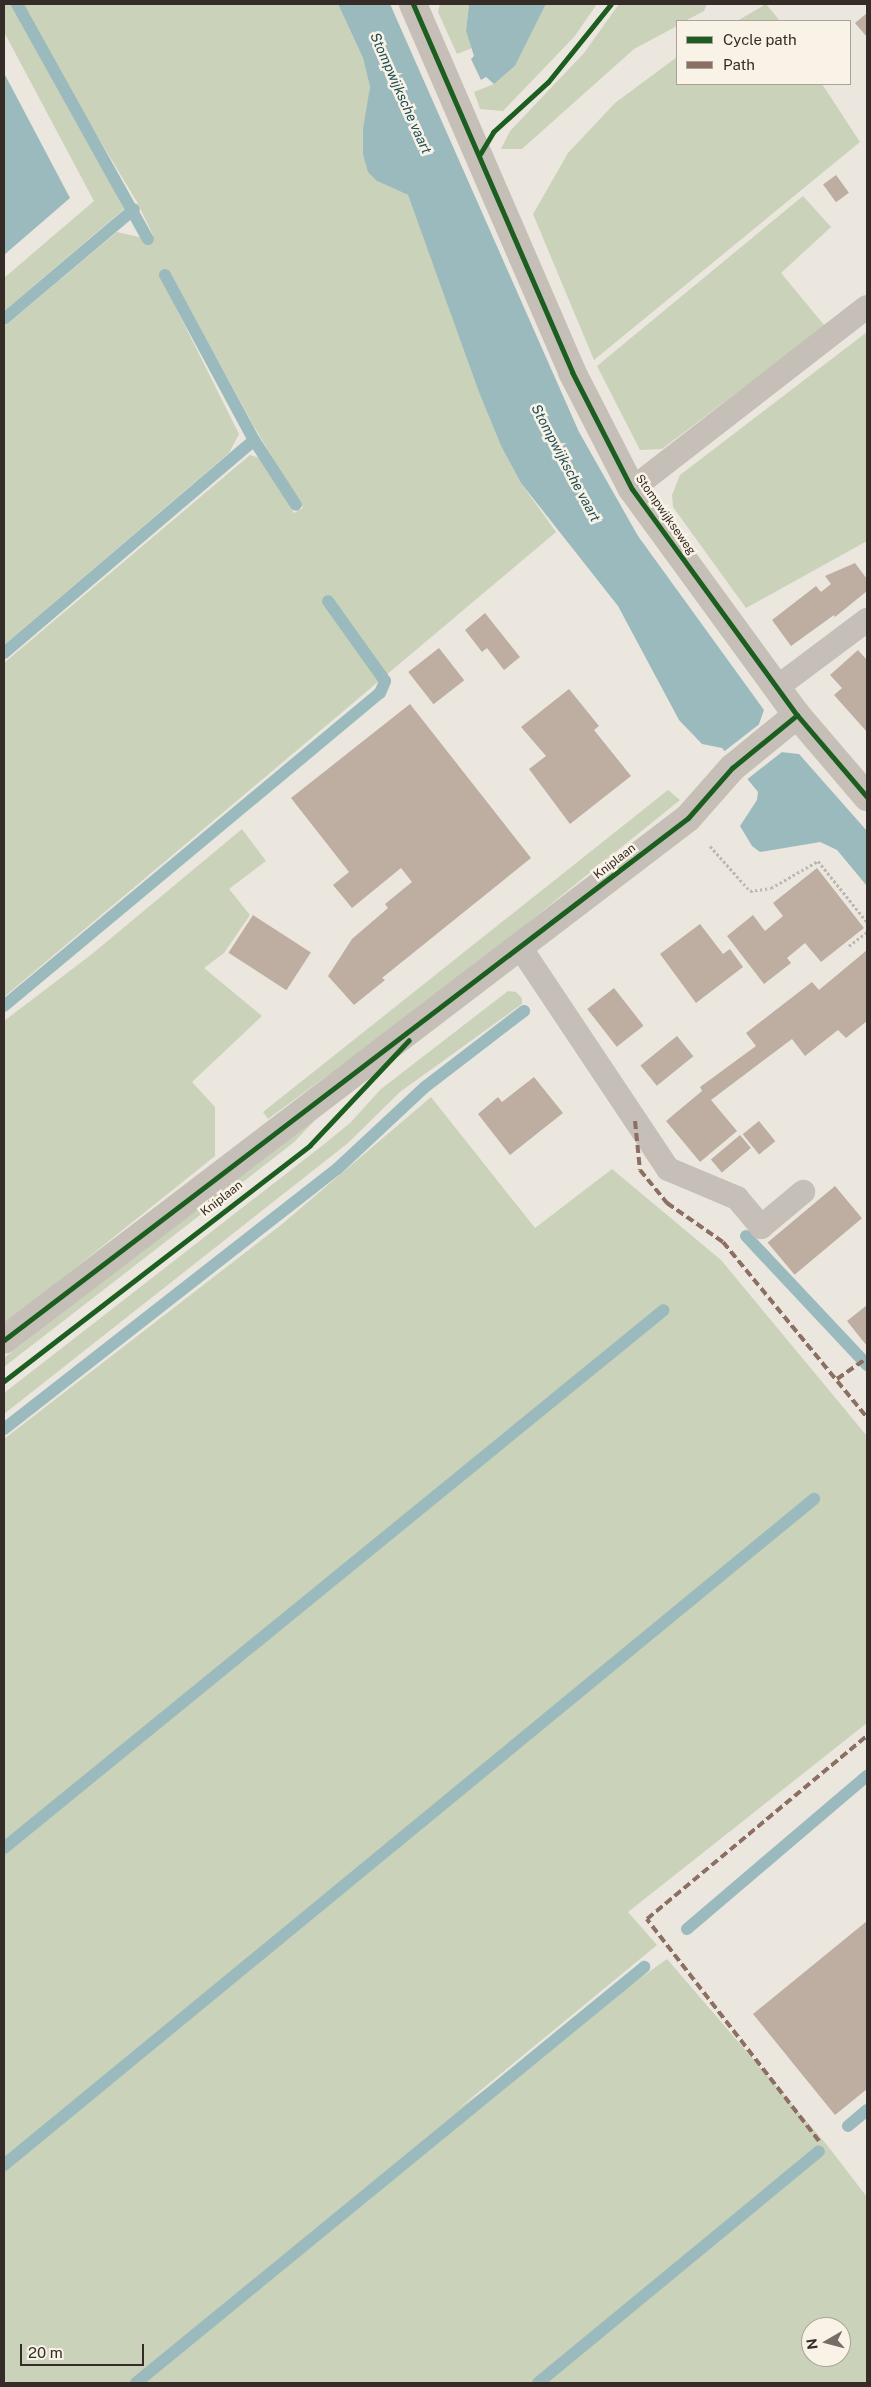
<!DOCTYPE html>
<html>
<head>
<meta charset="utf-8">
<style>
	body { margin:0 }
	#map { position:relative; width:871px; height:2387px; overflow:hidden; background:#ebe7df; font-family:"Public Sans",sans-serif }
	div>[style] { position:absolute }
	.green>* { inset:0; background:#cad2b9 }
	.water>* { inset:0; background:#9bbabd }
	.pier>* { inset:0; background:#ebe7df; transform-origin:0 0 }
	.stream>* { height:12px; margin:-6px; padding:0 6px; transform-origin:6px; border-radius:6px; background:#9bbabd }
	.building>* { inset:0; background:#beada1; transform-origin:0 0 }
	.path>* { height:3px; margin-top:-1.5px; transform-origin:0; background:repeating-linear-gradient(90deg,#bdb7b1 0 2.5px,transparent 0 5px) }
	.service>* { height:24px; margin:-12px; padding:0 12px; transform-origin:12px; border-radius:12px; background:#c5bfb8 }
	.minor>* { height:28px; margin:-14px; padding:0 14px; transform-origin:14px; border-radius:14px; background:#c5bfb8 }
	.tertiary>* { height:28px; margin:-14px; padding:0 14px; transform-origin:14px; border-radius:14px; background:#c5bfb8 }
	.quiet>* { height:4px; margin-top:-2px; transform-origin:0; background:repeating-linear-gradient(90deg,#8d6e63 0 8px,transparent 0 12px) }
	.cycleway>* { height:5px; margin:-2.5px; padding:0 2.5px; transform-origin:2.5px; border-radius:2.5px; background:#1b5e20 }
	span { translate:-50% -50%; white-space:nowrap; text-align:center; line-height:1.15; -webkit-text-stroke:5px #f9f2e6; paint-order:stroke }
	.street-label { font-size:12px; color:#352c27 }
	.water-label { font-size:14px; color:#1d4d55; font-style:italic }
	.frame { position:absolute; inset:0; border:5px solid #352c27; pointer-events:none }
	.legend { position:absolute; left:676px; top:20px; width:175px; height:65px; box-sizing:border-box; background:#f9f2e6; border:1px solid #aba39a; margin:0; padding:6px 9px; list-style:none; font-size:15px; color:#352c27 }
	.legend li { display:flex; align-items:center; gap:10px; height:25px }
	.legend b { width:25px; border:1px solid #aba39a }
	.north { position:absolute; left:801px; top:2317px; width:50px; height:50px; box-sizing:border-box; background:#f9f2e6; border:1px solid #aba39a; border-radius:50%; rotate:262deg; font-size:14px; font-weight:700; line-height:20px; text-align:center; color:#352c27 }
	.north::after { content:''; display:block; margin:auto; width:18px; height:22px; background:#756d67; clip-path:polygon(50% 0,100% 100%,50% 72%,0 100%) }
	.scale { position:absolute; left:20px; top:2344px; width:124px; height:22px; box-sizing:border-box; border:2px solid #352c27; border-top:0; padding-left:6px; font-size:15px; line-height:18px; white-space:nowrap; color:#352c27; -webkit-text-stroke:4px #f9f2e6; paint-order:stroke }
</style>
</head>
<body>
<div id="map">
	<div class="green">
		<i style="clip-path:polygon(4px 4px,17px 4px,124px 209px,4px 311px,4px 278px,94px 201px,4px 32px)"></i>
		<i style="clip-path:polygon(18px 4px,338px 4px,363px 58px,370px 87px,363px 154px,377px 181px,408px 195px,502px 448px,521px 483px,556px 532px,4px 997px,4px 663px,250px 455px,263px 459px,294px 513px,303px 508px,256px 430px,170px 273px,165px 275px,161px 278px,239px 434px,229px 453px,4px 645px,4px 327px,117px 232px,148px 239px,153px 235px,137px 202px)"></i>
		<i style="clip-path:polygon(440px 4px,469px 4px,466px 31px,472px 48px,457px 54px,438px 12px)"></i>
		<i style="clip-path:polygon(546px 4px,597px 4px,574px 37px,503px 111px,480px 109px,474px 92px,494px 84px,515px 66px)"></i>
		<i style="clip-path:polygon(619px 4px,707px 4px,704px 11px,685px 21px,677px 21px,677px 26px,634px 49px,522px 149px,501px 149px,510px 131px,584px 53px)"></i>
		<i style="clip-path:polygon(766px 4px,780px 21px,737px 21px)"></i>
		<i style="clip-path:polygon(677px 57px,677px 84px,822px 84px,860px 142px,594px 360px,533px 214px,568px 153px,615px 103px)"></i>
		<i style="clip-path:polygon(803px 196px,831px 227px,781px 273px,825px 326px,662px 449px,640px 450px,597px 366px)"></i>
		<i style="clip-path:polygon(867px 332px,867px 541px,746px 608px,673px 507px,672px 495px,680px 475px)"></i>
		<i style="clip-path:polygon(668px 790px,680px 800px,457px 980px,268px 1119px,263px 1112px)"></i>
		<i style="clip-path:polygon(242px 829px,266px 861px,229px 889px,250px 915px,224px 953px,204px 968px,262px 1016px,192px 1082px,215px 1107px,215px 1156px,4px 1325px,4px 1021px,92px 954px)"></i>
		<i style="clip-path:polygon(508px 991px,516px 992px,522px 998px,522px 1004px,400px 1092px,348px 1143px,4px 1414px,4px 1393px,323px 1145px,350px 1123px,381px 1089px)"></i>
		<i style="clip-path:polygon(evenodd,431px 1097px,535px 1228px,612px 1169px,721px 1260px,867px 1436px,867px 1723px,628px 1912px,657px 1945px,458px 2109px,667px 1959px,827px 2145px,867px 2197px,867px 2383px,4px 2383px,4px 1439px,281px 1225px,431px 1097px,811px 2327px,841px 2327px,841px 2357px,811px 2357px,811px 2327px)"></i>
		<i style="clip-path:polygon(325px 1110px,293px 1143px,4px 1367px,4px 1358px)"></i>
	</div>
	<div class="water">
		<i style="clip-path:polygon(338px 4px,390px 4px,579px 432px,638px 536px,764px 710px,759px 724px,781px 752px,799px 754px,867px 831px,867px 886px,837px 850px,820px 842px,760px 852px,752px 846px,740px 826px,757px 800px,758px 792px,722px 748px,702px 744px,679px 720px,618px 606px,521px 483px,502px 448px,479px 392px,408px 195px,377px 181px,368px 172px,363px 154px,363px 129px,370px 87px,363px 58px)"></i>
		<i style="clip-path:polygon(469px 4px,546px 4px,515px 66px,494px 84px,486px 77px,481px 80px,471px 59px,474px 56px,466px 31px)"></i>
		<i style="clip-path:polygon(4px 73px,70px 198px,4px 255px)"></i>
	</div>
	<div class="pier">
		<i style="left:762px;top:722px;width:36px;height:50px;rotate:52deg"></i>
	</div>
	<div class="stream">
		<i style="left:17px;top:4px;width:269px;rotate:60.9deg"></i>
		<i style="left:165px;top:275px;width:187px;rotate:61.7deg"></i>
		<i style="left:254px;top:440px;width:77px;rotate:57.1deg"></i>
		<i style="left:4px;top:319px;width:170px;rotate:-40.2deg"></i>
		<i style="left:4px;top:653px;width:328px;rotate:-40.4deg"></i>
		<i style="left:4px;top:1006px;width:489px;rotate:-39.8deg"></i>
		<i style="left:380px;top:693px;width:13px;rotate:-67deg"></i>
		<i style="left:385px;top:681px;width:98px;rotate:-125.5deg"></i>
		<i style="left:746px;top:1236px;width:177px;rotate:46.8deg"></i>
		<i style="left:4px;top:1429px;width:422px;rotate:-38deg"></i>
		<i style="left:337px;top:1169px;width:120px;rotate:-43deg"></i>
		<i style="left:425px;top:1087px;width:125px;rotate:-37.5deg"></i>
		<i style="left:4px;top:1848px;width:851px;rotate:-39.19deg"></i>
		<i style="left:687px;top:1929px;width:236px;rotate:-40.4deg"></i>
		<i style="left:848px;top:2126px;width:25px;rotate:-40deg"></i>
		<i style="left:4px;top:2165px;width:1049px;rotate:-39.43deg"></i>
		<i style="left:136px;top:2383px;width:657px;rotate:-39.31deg"></i>
		<i style="left:538px;top:2383px;width:364px;rotate:-39.5deg"></i>
	</div>
	<div class="building">
		<i style="clip-path:polygon(867px 13px,867px 37px,855px 23px)"></i>
		<i style="left:836px;top:175px;width:22px;height:16px;rotate:54deg"></i>
		<i style="clip-path:polygon(855px 563px,867px 579px,867px 591px,835px 617px,834px 615px,791px 646px,772px 620px,816px 586px,821px 592px,831px 584px,825px 576px)"></i>
		<i style="clip-path:polygon(485px 613px,520px 657px,504px 670px,487px 648px,482px 652px,465px 630px)"></i>
		<i style="left:439px;top:648px;width:41px;height:39px;rotate:52deg"></i>
		<i style="clip-path:polygon(858px 650px,867px 660px,867px 732px,834px 695px,842px 688px,830px 675px)"></i>
		<i style="clip-path:polygon(569px 689px,599px 726px,594px 730px,631px 776px,570px 824px,529px 769px,546px 756px,521px 727px)"></i>
		<i style="clip-path:polygon(410px 704px,531px 858px,382px 978px,385px 980px,354px 1005px,328px 976px,352px 939px,388px 908px,385px 904px,412px 882px,401px 868px,352px 908px,333px 885px,349px 872px,291px 798px)"></i>
		<i style="clip-path:polygon(817px 868px,864px 928px,821px 962px,805px 943px,787px 958px,791px 963px,764px 984px,727px 936px,753px 915px,765px 931px,783px 916px,773px 903px)"></i>
		<i style="left:253px;top:915px;width:69px;height:45px;rotate:33deg"></i>
		<i style="clip-path:polygon(700px 924px,723px 954px,730px 949px,743px 967px,696px 1003px,660px 954px)"></i>
		<i style="clip-path:polygon(867px 950px,867px 1021px,846px 1038px,838px 1030px,805px 1056px,792px 1039px,711px 1100px,737px 1131px,700px 1162px,666px 1121px,702px 1091px,700px 1087px,756px 1046px,746px 1033px,812px 982px,819px 990px)"></i>
		<i style="left:614px;top:988px;width:48px;height:34px;rotate:52deg"></i>
		<i style="left:677px;top:1036px;width:26px;height:47px;rotate:51deg"></i>
		<i style="clip-path:polygon(534px 1077px,563px 1113px,510px 1155px,478px 1114px,498px 1097px,502px 1102px)"></i>
		<i style="left:759px;top:1121px;width:26px;height:21px;rotate:51deg"></i>
		<i style="left:740px;top:1135px;width:17px;height:38px;rotate:50deg"></i>
		<i style="left:835px;top:1186px;width:42px;height:88px;rotate:50deg"></i>
		<i style="clip-path:polygon(867px 1305px,867px 1346px,847px 1321px)"></i>
		<i style="clip-path:polygon(867px 1921px,867px 2089px,835px 2115px,753px 2014px)"></i>
	</div>
	<div class="path">
		<i style="left:710px;top:846px;width:60px;rotate:48.4deg"></i>
		<i style="left:750px;top:891px;width:21px;rotate:-8deg"></i>
		<i style="left:771px;top:888px;width:54px;rotate:-29.9deg"></i>
		<i style="left:818px;top:861px;width:78px;rotate:51.2deg"></i>
		<i style="left:849px;top:946px;width:23px;rotate:-38deg"></i>
	</div>
	<div class="service">
		<i style="left:632px;top:489px;width:297px;rotate:-37.8deg"></i>
		<i style="left:776px;top:688px;width:114px;rotate:-36.8deg"></i>
		<i style="left:520px;top:947px;width:267px;rotate:56.3deg"></i>
		<i style="left:668px;top:1169px;width:75px;rotate:22.8deg"></i>
		<i style="left:737px;top:1198px;width:38px;rotate:50deg"></i>
		<i style="left:761px;top:1227px;width:55px;rotate:-39.8deg"></i>
	</div>
	<div class="minor">
		<i style="left:4px;top:1340px;width:860px;rotate:-37.35deg"></i>
		<i style="left:688px;top:818px;width:67px;rotate:-48.7deg"></i>
		<i style="left:732px;top:768px;width:84px;rotate:-39.2deg"></i>
	</div>
	<div class="tertiary">
		<i style="left:413px;top:4px;width:401px;rotate:66.6deg"></i>
		<i style="left:572px;top:372px;width:131px;rotate:62.9deg"></i>
		<i style="left:632px;top:489px;width:280px;rotate:53.9deg"></i>
		<i style="left:797px;top:715px;width:108px;rotate:49.5deg"></i>
	</div>
	<div class="quiet">
		<i style="left:635px;top:1121px;width:49px;rotate:84.2deg"></i>
		<i style="left:640px;top:1170px;width:43px;rotate:50.7deg"></i>
		<i style="left:667px;top:1203px;width:68px;rotate:34.9deg"></i>
		<i style="left:723px;top:1242px;width:227px;rotate:50.6deg"></i>
		<i style="left:837px;top:1379px;width:37px;rotate:-35deg"></i>
		<i style="left:819px;top:2141px;width:281px;rotate:-127.8deg"></i>
		<i style="left:647px;top:1919px;width:286px;rotate:-39.8deg"></i>
	</div>
	<div class="cycleway">
		<i style="left:413px;top:4px;width:401px;rotate:66.6deg"></i>
		<i style="left:572px;top:372px;width:131px;rotate:62.9deg"></i>
		<i style="left:632px;top:489px;width:280px;rotate:53.9deg"></i>
		<i style="left:797px;top:715px;width:108px;rotate:49.5deg"></i>
		<i style="left:480px;top:154px;width:26px;rotate:-59deg"></i>
		<i style="left:493px;top:132px;width:74px;rotate:-42.3deg"></i>
		<i style="left:548px;top:82px;width:100px;rotate:-51.1deg"></i>
		<i style="left:4px;top:1340px;width:860px;rotate:-37.35deg"></i>
		<i style="left:688px;top:818px;width:67px;rotate:-48.7deg"></i>
		<i style="left:732px;top:768px;width:84px;rotate:-39.2deg"></i>
		<i style="left:4px;top:1381px;width:386px;rotate:-37.6deg"></i>
		<i style="left:310px;top:1145px;width:144px;rotate:-46.7deg"></i>
	</div>
	<div class="street-label">
		<span style="left:665px;top:515px;rotate:55deg">Stompwijkseweg</span>
		<span style="left:615px;top:862px;rotate:-38deg">Kniplaan</span>
		<span style="left:222px;top:1199px;rotate:-38deg">Kniplaan</span>
	</div>
	<div class="water-label">
		<span style="left:401px;top:93px;rotate:66deg">Stompwijksche vaart</span>
		<span style="left:566px;top:463px;rotate:62deg">Stompwijksche vaart</span>
	</div>
	<div class="frame"></div>
	<ul class="legend">
	<li><b style="height:6px;background:#1b5e20"></b>Cycle path</li>
	<li><b style="height:6px;background:#8d6e63"></b>Path</li>
	</ul>
	<div class="north">N</div>
	<div class="scale">20 m</div>
</div>
</body>
</html>
